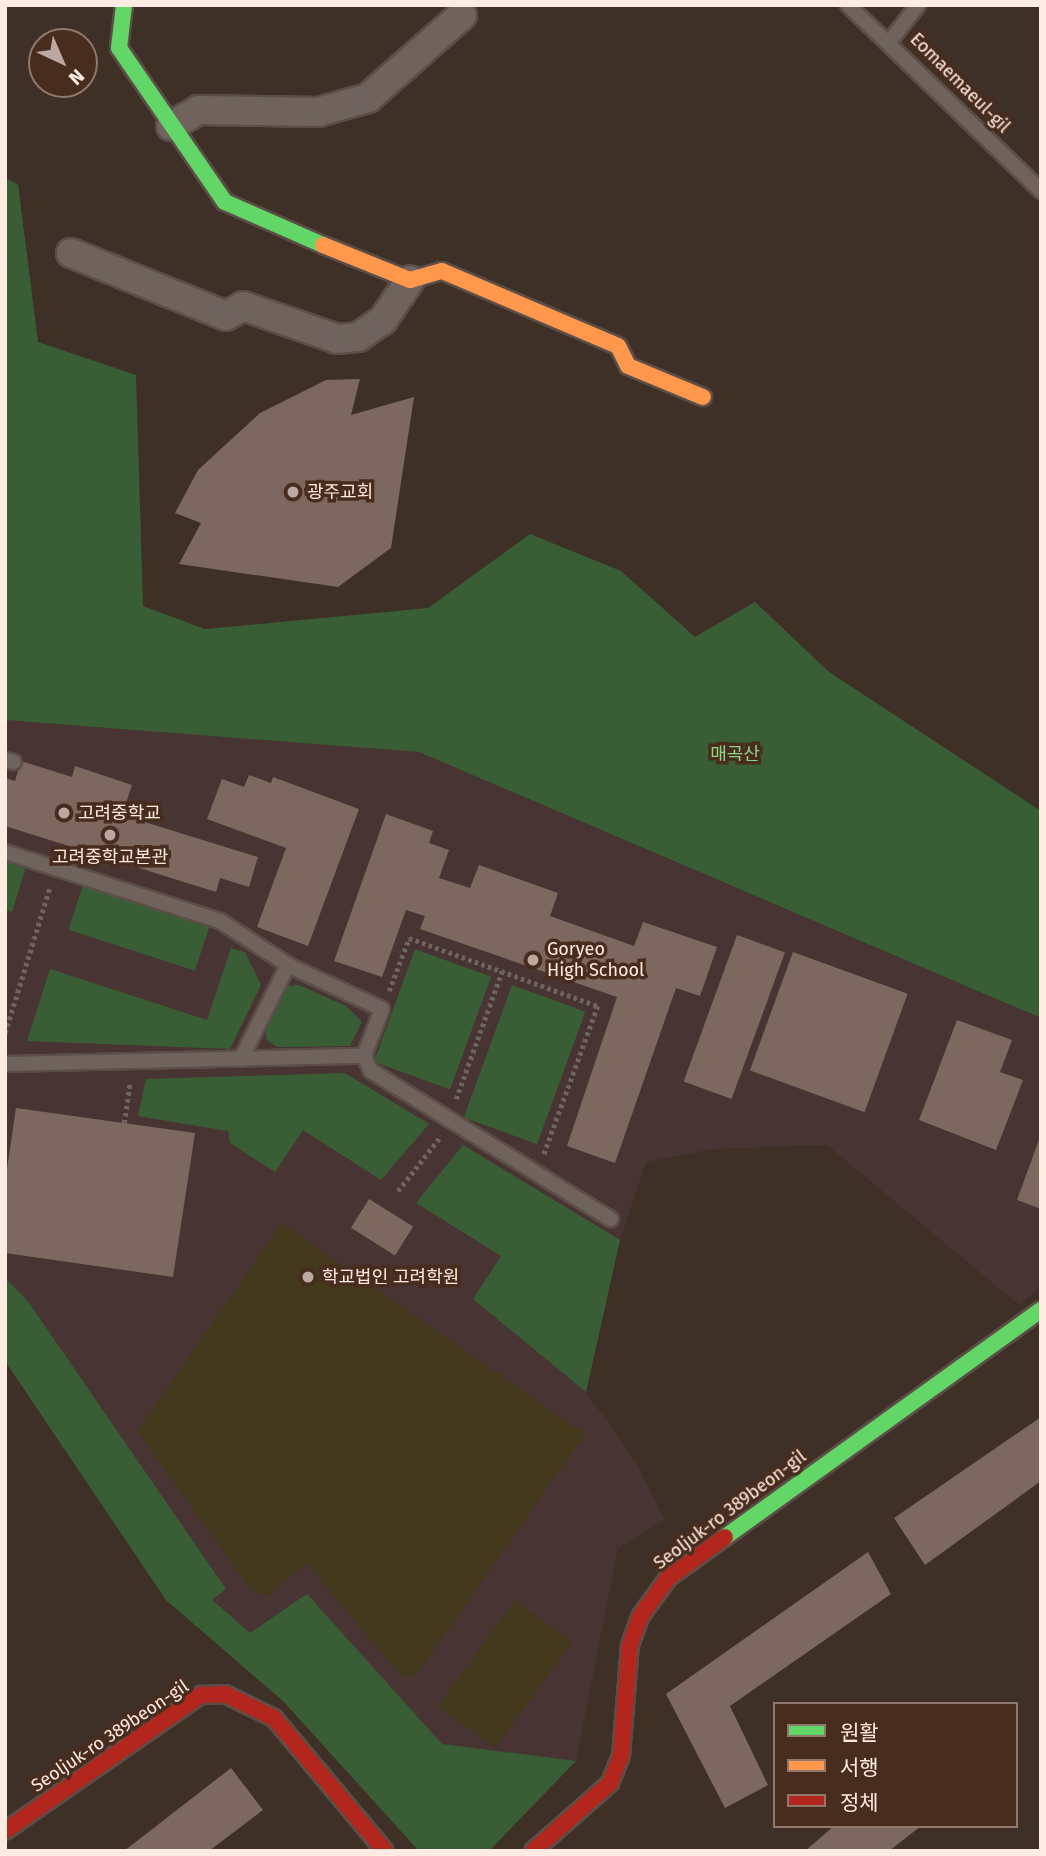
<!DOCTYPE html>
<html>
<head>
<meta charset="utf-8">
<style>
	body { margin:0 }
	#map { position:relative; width:1046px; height:1856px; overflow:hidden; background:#3e2f27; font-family:"Fira Sans","Noto Sans KR",sans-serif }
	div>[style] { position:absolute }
	.education>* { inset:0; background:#483432 }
	.green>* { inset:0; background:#395e35; transform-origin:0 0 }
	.sand>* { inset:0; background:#42391d; transform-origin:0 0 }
	.building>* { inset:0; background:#7d6860; transform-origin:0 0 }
	.path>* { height:4.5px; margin-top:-2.25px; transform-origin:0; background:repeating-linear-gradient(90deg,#6f655f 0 3.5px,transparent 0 7px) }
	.roads { filter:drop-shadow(2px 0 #5b4e47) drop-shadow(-2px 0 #5b4e47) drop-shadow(0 2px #5b4e47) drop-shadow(0 -2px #5b4e47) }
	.lane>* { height:14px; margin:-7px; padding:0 7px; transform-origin:7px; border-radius:7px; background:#70635e }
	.street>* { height:28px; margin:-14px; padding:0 14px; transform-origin:14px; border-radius:14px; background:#70635e }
	.fast>* { height:16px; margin:-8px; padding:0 8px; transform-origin:8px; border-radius:8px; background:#63d668 }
	.slow>* { height:16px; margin:-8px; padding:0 8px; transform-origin:8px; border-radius:8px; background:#ff974d }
	.jam>* { height:16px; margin:-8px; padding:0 8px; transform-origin:8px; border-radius:8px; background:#b3261e }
	.dots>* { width:19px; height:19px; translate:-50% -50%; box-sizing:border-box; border:4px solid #482c1d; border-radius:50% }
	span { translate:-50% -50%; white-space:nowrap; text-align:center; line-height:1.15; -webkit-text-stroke:7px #482c1d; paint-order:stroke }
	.street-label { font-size:18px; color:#feebe2 }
	.poi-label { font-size:18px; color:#feebe2 }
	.left { translate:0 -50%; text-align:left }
	.park-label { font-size:18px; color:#8bd587 }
	.frame { position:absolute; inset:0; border:7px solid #feebe2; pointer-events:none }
	.legend { position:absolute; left:773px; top:1702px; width:245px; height:126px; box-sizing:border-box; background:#482c1d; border:2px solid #91786c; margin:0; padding:9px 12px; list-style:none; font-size:21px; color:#feebe2 }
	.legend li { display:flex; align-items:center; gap:14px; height:35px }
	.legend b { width:35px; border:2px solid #91786c }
	.north { position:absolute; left:28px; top:28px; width:70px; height:70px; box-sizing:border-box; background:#482c1d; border:2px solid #91786c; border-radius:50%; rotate:136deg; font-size:19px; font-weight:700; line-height:28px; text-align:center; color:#feebe2 }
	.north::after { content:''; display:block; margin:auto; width:24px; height:32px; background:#bba9a1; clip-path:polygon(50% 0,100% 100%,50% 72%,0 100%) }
</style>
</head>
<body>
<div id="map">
	<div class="education">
		<i style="clip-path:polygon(5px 720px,419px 752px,1041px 1018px,1041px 1287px,1019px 1305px,827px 1145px,713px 1149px,646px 1162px,620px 1240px,586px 1392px,636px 1462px,665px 1520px,618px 1548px,576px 1761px,489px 1851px,419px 1851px,283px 1701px,166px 1600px,5px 1361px)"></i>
	</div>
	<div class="green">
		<i style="clip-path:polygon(5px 178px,18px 184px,38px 342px,136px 375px,143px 606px,205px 629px,428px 608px,530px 534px,621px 571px,695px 637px,755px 602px,829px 672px,1041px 811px,1041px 1018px,419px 752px,5px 720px)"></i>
		<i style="clip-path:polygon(5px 861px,26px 867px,12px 912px,5px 910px)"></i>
		<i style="left:83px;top:885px;width:133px;height:47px;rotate:18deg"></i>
		<i style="clip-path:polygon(231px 948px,245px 952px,261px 985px,230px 1049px,27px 1041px,50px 969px,207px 1020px)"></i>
		<i style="left:415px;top:949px;width:81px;height:120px;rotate:20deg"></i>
		<i style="clip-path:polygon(299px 985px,346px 1006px,362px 1022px,350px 1046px,277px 1047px,267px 1040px,265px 1029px,285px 986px)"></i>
		<i style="left:512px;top:985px;width:78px;height:141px;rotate:20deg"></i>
		<i style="clip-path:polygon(345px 1073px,429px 1124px,381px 1180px,303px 1130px,275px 1172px,230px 1143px,228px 1131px,138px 1116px,146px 1079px)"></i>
		<i style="clip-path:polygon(463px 1145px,620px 1240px,586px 1392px,473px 1299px,501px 1256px,416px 1203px)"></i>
		<i style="clip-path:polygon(5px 1278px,27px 1300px,226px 1589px,212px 1600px,250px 1633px,307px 1594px,442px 1744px,576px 1761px,489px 1851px,419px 1851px,283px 1701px,166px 1600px,5px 1361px)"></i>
	</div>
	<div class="sand">
		<i style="clip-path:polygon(282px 1223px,585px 1434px,416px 1676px,402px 1677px,307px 1564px,268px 1596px,251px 1590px,137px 1431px)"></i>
		<i style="left:515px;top:1600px;width:71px;height:131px;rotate:36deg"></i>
	</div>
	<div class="building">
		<i style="clip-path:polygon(360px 379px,351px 415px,414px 397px,391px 548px,338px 587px,179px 564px,201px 523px,175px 513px,198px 470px,260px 413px,326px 380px)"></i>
		<i style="clip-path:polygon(21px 761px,72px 777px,75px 766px,132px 785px,122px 815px,258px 857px,249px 887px,220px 878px,216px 892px,5px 826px,5px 778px,15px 781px)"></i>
		<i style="clip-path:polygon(249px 775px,271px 783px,273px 777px,359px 809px,308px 946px,257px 927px,286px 848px,207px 819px,222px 779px,244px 787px)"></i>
		<i style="clip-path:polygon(386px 814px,433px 831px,429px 843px,449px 850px,439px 878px,470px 888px,479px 865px,558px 893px,550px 916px,634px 946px,643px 922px,717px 947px,700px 996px,676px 988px,615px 1163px,567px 1146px,617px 997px,420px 929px,425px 916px,406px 910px,382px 977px,334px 961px)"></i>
		<i style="left:737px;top:935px;width:51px;height:156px;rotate:20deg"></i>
		<i style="left:793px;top:952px;width:122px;height:126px;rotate:20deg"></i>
		<i style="clip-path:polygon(957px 1020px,1012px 1040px,1000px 1072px,1023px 1080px,996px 1150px,919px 1120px)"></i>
		<i style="clip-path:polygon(16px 1108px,195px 1133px,173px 1277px,5px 1253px,5px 1183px)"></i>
		<i style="clip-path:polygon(1040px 1137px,1041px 1137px,1041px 1209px,1017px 1200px)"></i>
		<i style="left:369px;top:1199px;width:52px;height:34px;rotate:32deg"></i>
		<i style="clip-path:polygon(1041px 1417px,1041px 1481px,925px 1565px,894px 1518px)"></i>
		<i style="clip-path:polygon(868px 1552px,891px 1594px,730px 1706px,768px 1785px,725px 1808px,666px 1694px)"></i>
		<i style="clip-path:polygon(231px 1768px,263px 1810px,209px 1851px,124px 1851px)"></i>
		<i style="clip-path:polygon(834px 1826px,921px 1826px,889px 1851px,805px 1851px)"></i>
	</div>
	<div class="path">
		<i style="left:389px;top:991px;width:57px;rotate:-69.3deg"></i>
		<i style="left:409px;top:938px;width:201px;rotate:19.8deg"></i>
		<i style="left:598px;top:1006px;width:158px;rotate:110deg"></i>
		<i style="left:5px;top:1033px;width:153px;rotate:-72.9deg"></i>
		<i style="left:456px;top:1099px;width:136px;rotate:-70.2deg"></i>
		<i style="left:124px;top:1123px;width:40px;rotate:-81.5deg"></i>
		<i style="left:5px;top:1179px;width:1px"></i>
		<i style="left:398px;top:1191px;width:70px;rotate:-52deg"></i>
	</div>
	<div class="roads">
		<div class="lane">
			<i style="left:848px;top:5px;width:268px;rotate:43.9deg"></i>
			<i style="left:890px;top:41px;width:46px;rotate:-52.1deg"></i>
			<i style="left:5px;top:760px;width:9px;rotate:13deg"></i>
			<i style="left:5px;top:852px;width:226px;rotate:17.8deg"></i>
			<i style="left:220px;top:921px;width:81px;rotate:32.9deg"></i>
			<i style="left:288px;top:965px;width:104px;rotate:25.1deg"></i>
			<i style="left:382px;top:1009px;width:50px;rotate:111deg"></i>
			<i style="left:241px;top:1059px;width:105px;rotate:-63.4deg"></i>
			<i style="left:5px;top:1064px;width:359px;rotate:-1.3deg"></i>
			<i style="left:364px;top:1056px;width:17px;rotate:65deg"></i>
			<i style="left:371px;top:1071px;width:282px;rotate:31.7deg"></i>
		</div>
		<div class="street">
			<i style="left:171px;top:126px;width:32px;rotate:-30deg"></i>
			<i style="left:199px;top:110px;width:119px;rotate:1deg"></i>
			<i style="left:318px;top:112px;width:52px;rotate:-15.6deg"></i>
			<i style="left:368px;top:98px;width:125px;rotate:-41.4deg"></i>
			<i style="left:71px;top:253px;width:167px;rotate:22.1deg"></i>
			<i style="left:226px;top:316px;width:20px;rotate:-30deg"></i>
			<i style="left:243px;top:306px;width:100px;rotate:19.3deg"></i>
			<i style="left:337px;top:339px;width:21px;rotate:-5deg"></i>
			<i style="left:358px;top:337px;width:30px;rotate:-34deg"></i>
			<i style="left:383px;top:320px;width:48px;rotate:-56deg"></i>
		</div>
		<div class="fast">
			<i style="left:124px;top:5px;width:43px;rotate:96.6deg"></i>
			<i style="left:119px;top:48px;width:187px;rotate:55.5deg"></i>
			<i style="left:225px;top:202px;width:107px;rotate:23.7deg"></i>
			<i style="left:725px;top:1537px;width:389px;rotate:-35.7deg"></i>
		</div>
		<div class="slow">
			<i style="left:323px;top:245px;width:94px;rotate:21.9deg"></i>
			<i style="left:410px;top:280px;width:33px;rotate:-16deg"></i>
			<i style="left:442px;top:271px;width:191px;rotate:23.1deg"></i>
			<i style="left:618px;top:346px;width:22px;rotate:63deg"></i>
			<i style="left:628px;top:366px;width:81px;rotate:22.5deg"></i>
		</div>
		<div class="jam">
			<i style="left:5px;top:1831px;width:239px;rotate:-34.8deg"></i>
			<i style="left:201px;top:1695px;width:24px;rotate:-2deg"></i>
			<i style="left:225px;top:1694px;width:55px;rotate:26.1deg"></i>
			<i style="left:274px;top:1718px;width:173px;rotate:50.2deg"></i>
			<i style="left:533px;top:1851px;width:103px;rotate:-41.4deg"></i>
			<i style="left:610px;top:1783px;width:29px;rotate:-68deg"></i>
			<i style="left:621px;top:1756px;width:111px;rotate:-85.4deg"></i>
			<i style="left:630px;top:1645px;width:30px;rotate:-70deg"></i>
			<i style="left:640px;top:1617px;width:48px;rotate:-54.3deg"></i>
			<i style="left:668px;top:1578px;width:70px;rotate:-35.7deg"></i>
		</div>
	</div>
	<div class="dots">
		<i style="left:293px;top:492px;background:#bba9a1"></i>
		<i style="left:64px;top:813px;background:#bba9a1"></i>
		<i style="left:110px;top:835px;background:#bba9a1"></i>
		<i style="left:533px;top:960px;background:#bba9a1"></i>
		<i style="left:308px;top:1277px;background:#bba9a1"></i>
	</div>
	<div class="street-label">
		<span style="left:960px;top:83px;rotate:45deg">Eomaemaeul-gil</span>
		<span style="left:730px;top:1510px;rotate:-37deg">Seoljuk-ro 389beon-gil</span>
		<span style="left:110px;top:1736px;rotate:-34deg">Seoljuk-ro 389beon-gil</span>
	</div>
	<div class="poi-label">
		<span class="left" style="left:307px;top:492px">광주교회</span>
		<span class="left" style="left:78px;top:813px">고려중학교</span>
		<span style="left:110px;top:857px">고려중학교본관</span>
		<span class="left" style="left:547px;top:960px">Goryeo<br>High School</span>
		<span class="left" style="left:322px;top:1277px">학교법인 고려학원</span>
	</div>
	<div class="park-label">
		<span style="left:735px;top:754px">매곡산</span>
	</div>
	<div class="frame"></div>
	<ul class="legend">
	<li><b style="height:9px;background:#63d668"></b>원활</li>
	<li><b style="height:9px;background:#ff974d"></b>서행</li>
	<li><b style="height:9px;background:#b3261e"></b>정체</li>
	</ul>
	<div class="north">N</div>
</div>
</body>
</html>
